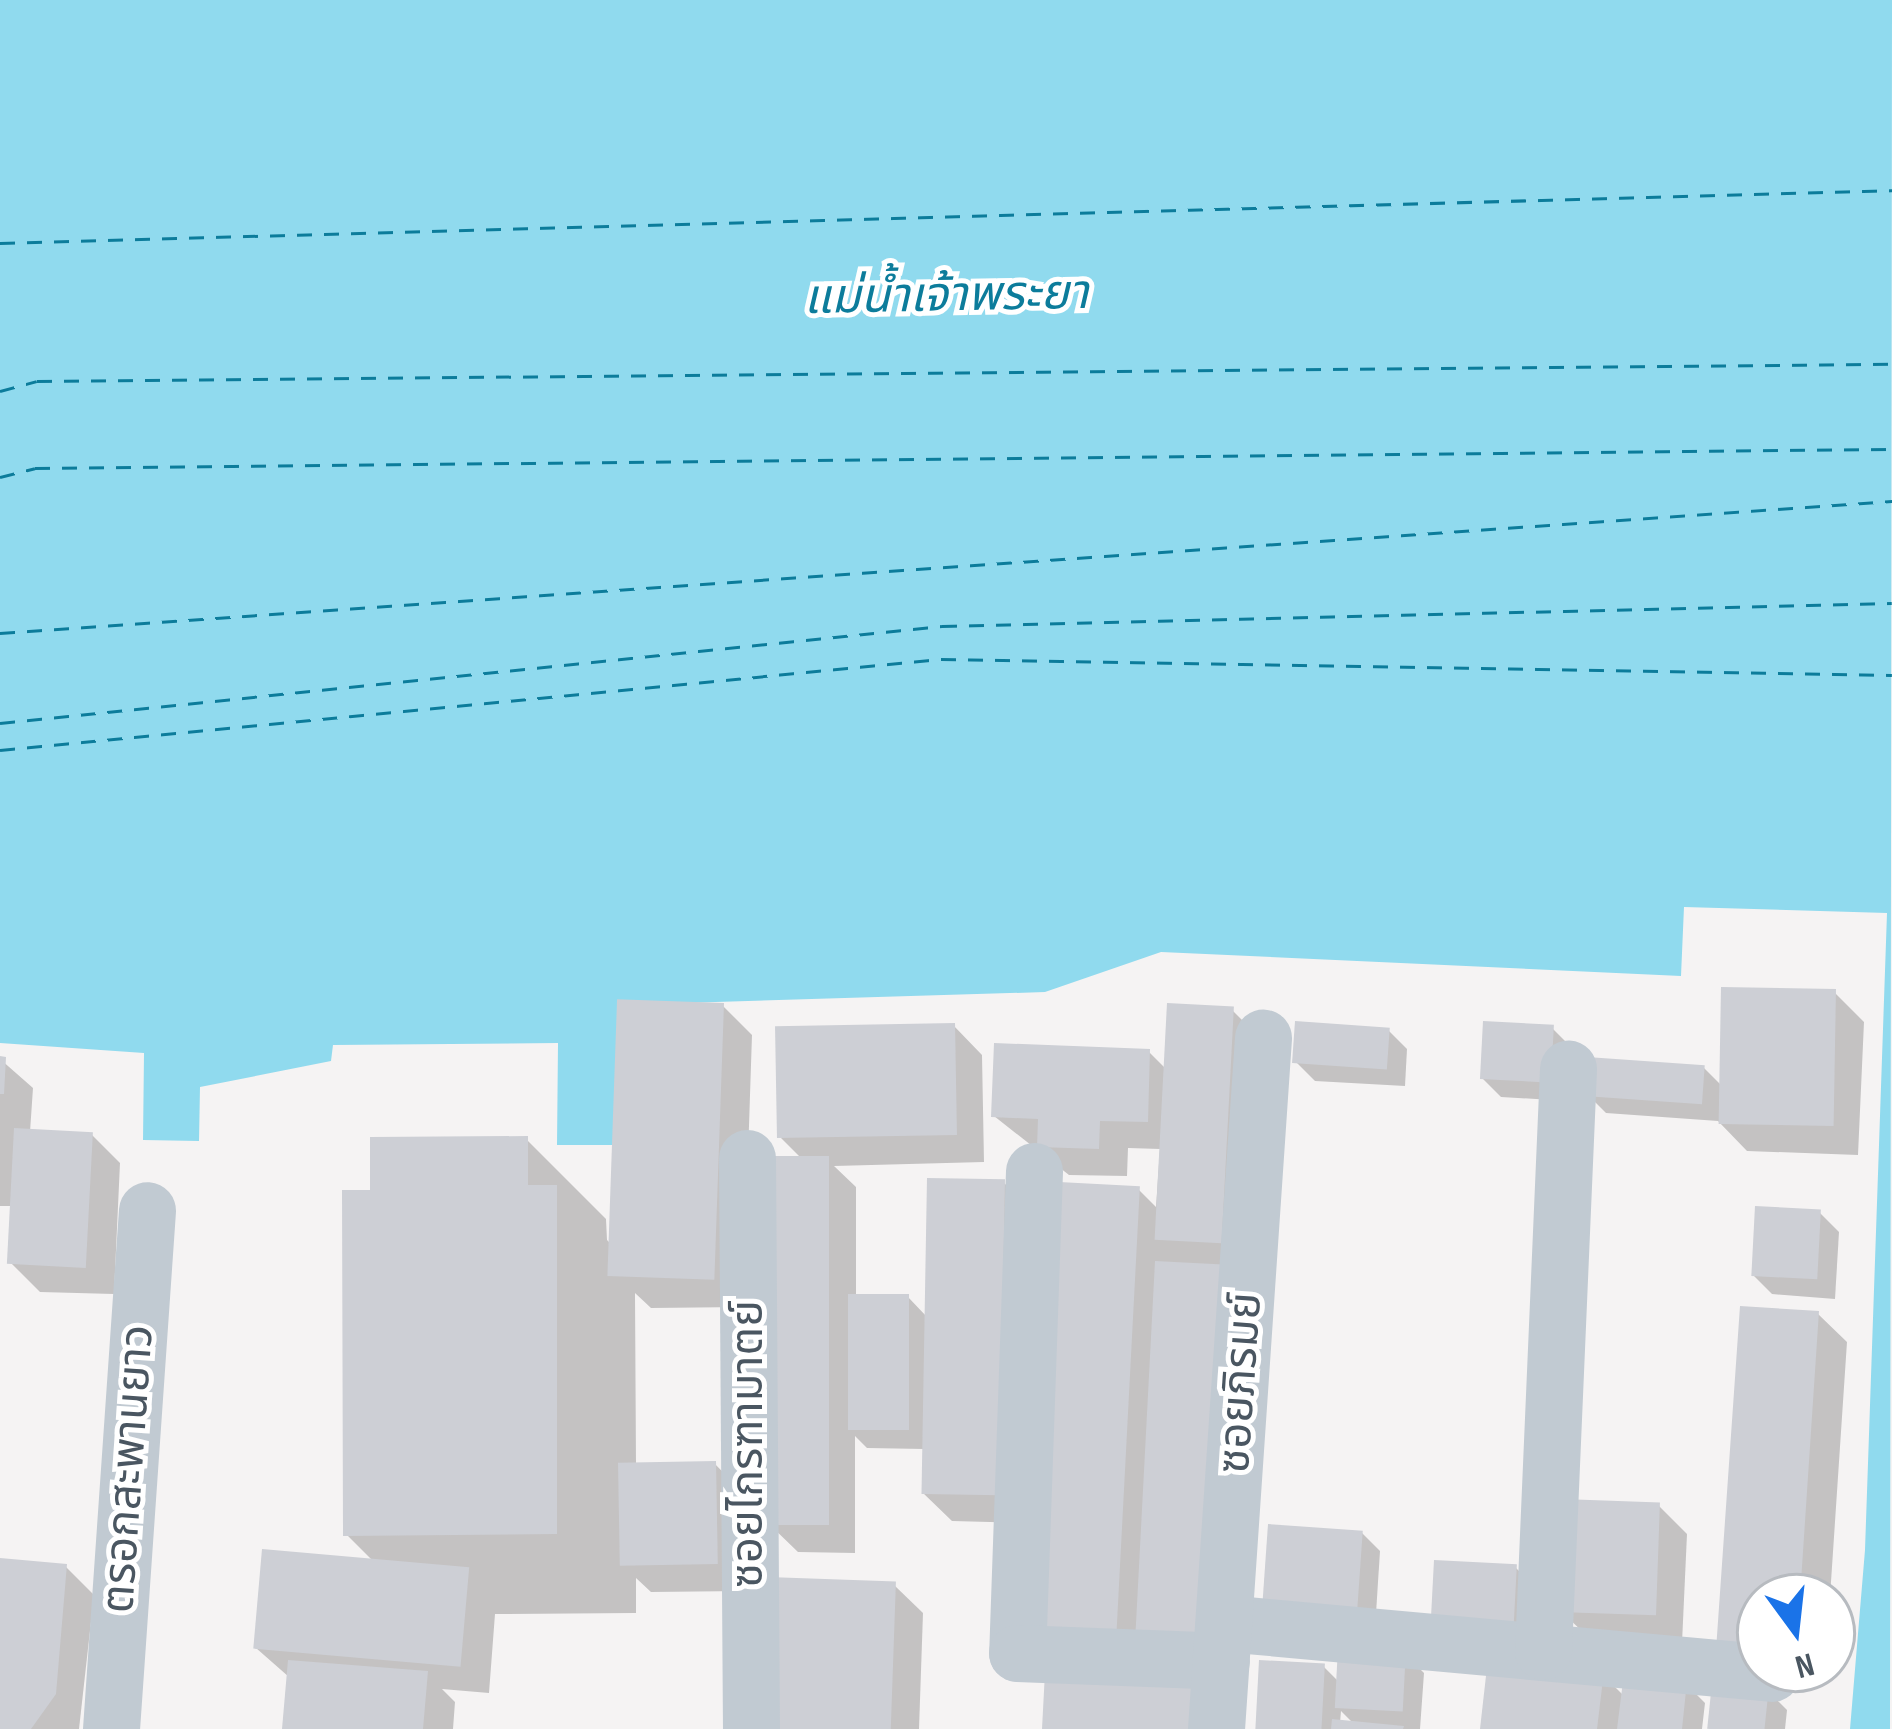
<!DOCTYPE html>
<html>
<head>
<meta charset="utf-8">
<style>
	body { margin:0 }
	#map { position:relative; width:1892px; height:1729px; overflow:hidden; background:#f5f3f3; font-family:"Sofia Sans Condensed","Noto Sans Thai",sans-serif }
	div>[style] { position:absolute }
	.water>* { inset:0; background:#90daee }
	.shadow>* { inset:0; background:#0003 }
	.ferry>* { height:3px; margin-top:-1.5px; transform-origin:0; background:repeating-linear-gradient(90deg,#0c7c9b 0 15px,transparent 0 27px) }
	.building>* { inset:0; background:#cdcfd5; transform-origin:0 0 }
	.minor>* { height:57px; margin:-28.5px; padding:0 28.5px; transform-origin:28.5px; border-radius:28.5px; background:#c1cad2 }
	span { translate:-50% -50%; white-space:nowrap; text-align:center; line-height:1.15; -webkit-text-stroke:10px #fff; paint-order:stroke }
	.street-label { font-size:45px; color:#4a5661 }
	.water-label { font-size:48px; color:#0c7c9b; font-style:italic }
	.north { position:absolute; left:1736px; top:1573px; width:120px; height:120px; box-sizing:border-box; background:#fff; border:3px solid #b7bbc0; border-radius:50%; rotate:165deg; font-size:33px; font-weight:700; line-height:48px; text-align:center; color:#4a5661 }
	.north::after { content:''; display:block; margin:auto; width:42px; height:54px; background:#1a73e8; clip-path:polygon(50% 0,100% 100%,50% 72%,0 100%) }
</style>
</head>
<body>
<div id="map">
	<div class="water">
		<i style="clip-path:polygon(0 0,1892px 0,1890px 1729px,1850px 1729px,1865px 1550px,1887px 913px,1684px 907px,1681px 976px,1161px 952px,1045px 992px,618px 1005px,618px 1145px,557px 1145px,558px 1043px,333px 1045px,331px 1061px,200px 1087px,199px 1141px,143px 1140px,144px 1053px,0 1043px)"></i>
	</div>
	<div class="shadow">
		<i style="clip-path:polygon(1835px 993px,1864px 1022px,1858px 1155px,1747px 1151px,1718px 1121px,1606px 1113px,1587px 1094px,1704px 1068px,1720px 1084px)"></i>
		<i style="clip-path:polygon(723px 1006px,752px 1035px,743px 1307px,651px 1308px,635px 1293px,636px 1465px,715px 1464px,743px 1493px,744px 1591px,651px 1592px,636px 1578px,636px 1613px,495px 1614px,489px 1693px,442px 1689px,455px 1702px,453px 1729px,285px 1729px,289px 1677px,256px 1648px,373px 1561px,346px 1534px,373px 1193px,526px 1139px,606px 1219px,607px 1240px,622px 1255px)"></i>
		<i style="clip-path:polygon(1232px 1010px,1261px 1039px,1228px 1662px,1045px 1729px,1138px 1189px,1156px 1207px,1160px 1149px,1128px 1148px,1127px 1176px,1069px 1175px,994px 1116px,1149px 1052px,1166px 1069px)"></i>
		<i style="clip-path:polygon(954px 1026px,982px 1055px,984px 1162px,834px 1166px,856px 1187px,856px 1297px,908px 1297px,927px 1317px,1004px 1183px,1033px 1211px,1026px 1523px,952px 1521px,923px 1493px,924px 1449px,867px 1448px,855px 1436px,855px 1553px,798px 1552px,769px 1524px,802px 1159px,781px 1138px)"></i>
		<i style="clip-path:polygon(1552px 1028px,1571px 1047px,1568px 1101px,1501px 1097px,1482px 1078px)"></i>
		<i style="clip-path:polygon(1388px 1030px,1407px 1049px,1405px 1086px,1315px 1081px,1296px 1062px)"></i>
		<i style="clip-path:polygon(0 1059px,33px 1088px,30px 1132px,91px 1134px,120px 1163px,114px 1294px,40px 1292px,11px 1263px,14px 1206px,0 1206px)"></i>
		<i style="clip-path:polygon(1820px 1213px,1839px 1232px,1835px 1299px,1772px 1294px,1753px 1275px)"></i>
		<i style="clip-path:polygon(1818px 1314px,1847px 1342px,1830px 1597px,1760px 1597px,1760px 1669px,1825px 1669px,1824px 1682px,1747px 1677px,1719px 1649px)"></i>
		<i style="clip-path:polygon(1658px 1505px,1687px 1534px,1682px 1643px,1590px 1639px,1561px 1611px)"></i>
		<i style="clip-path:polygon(1361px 1532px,1380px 1551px,1375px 1629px,1265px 1604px)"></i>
		<i style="clip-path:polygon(0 1561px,66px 1567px,94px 1595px,79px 1729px,0 1729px)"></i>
		<i style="clip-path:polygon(1436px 1563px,1516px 1568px,1535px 1587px,1531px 1650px)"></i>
		<i style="clip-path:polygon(894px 1585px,923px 1613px,919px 1729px,765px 1729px)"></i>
		<i style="clip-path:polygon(evenodd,1405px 1654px,1424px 1673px,1420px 1729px,1257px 1729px,1324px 1667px,1339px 1682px,1405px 1654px,1341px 1711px,1354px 1724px,1340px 1723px,1341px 1711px)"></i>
		<i style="clip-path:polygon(1602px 1674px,1624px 1696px,1686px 1684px,1705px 1703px,1702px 1729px,1483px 1729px)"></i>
		<i style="clip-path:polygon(1768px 1691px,1787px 1710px,1785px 1729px,1710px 1729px)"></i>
	</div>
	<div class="ferry">
		<i style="left:0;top:243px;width:1893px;rotate:-1.6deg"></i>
		<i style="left:0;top:391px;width:38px;rotate:-15deg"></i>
		<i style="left:37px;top:381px;width:1855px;rotate:-0.53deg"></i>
		<i style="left:0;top:477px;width:36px;rotate:-14deg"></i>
		<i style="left:35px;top:468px;width:1857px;rotate:-0.59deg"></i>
		<i style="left:0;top:633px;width:1897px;rotate:-3.99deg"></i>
		<i style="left:0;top:723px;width:947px;rotate:-5.88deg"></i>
		<i style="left:942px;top:626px;width:950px;rotate:-1.39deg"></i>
		<i style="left:0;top:750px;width:945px;rotate:-5.52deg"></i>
		<i style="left:941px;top:659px;width:951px;rotate:0.96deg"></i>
	</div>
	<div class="building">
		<i style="left:1721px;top:987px;width:115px;height:137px;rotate:1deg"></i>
		<i style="left:724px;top:1003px;width:277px;height:107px;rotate:92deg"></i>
		<i style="left:1167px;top:1003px;width:67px;height:237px;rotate:3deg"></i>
		<i style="left:1295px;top:1021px;width:95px;height:42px;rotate:4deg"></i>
		<i style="left:1483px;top:1021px;width:71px;height:58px;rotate:3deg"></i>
		<i style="left:955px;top:1023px;width:112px;height:180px;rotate:89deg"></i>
		<i style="clip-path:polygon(994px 1043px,1150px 1049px,1148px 1122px,1100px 1121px,1099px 1149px,1037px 1147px,1038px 1119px,991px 1117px)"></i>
		<i style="clip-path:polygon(0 1056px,6px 1057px,4px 1094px,0 1094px)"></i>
		<i style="left:1587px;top:1057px;width:118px;height:39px;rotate:4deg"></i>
		<i style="left:14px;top:1128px;width:79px;height:136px;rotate:3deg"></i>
		<i style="clip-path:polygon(528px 1136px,528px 1185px,557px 1185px,557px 1534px,343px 1536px,342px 1190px,370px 1190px,370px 1137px)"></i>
		<i style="left:768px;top:1156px;width:61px;height:369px"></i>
		<i style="left:927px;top:1178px;width:78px;height:316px;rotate:1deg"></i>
		<i style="left:1059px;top:1182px;width:81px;height:454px;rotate:3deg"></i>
		<i style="left:1755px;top:1206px;width:66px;height:70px;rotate:3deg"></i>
		<i style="left:1155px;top:1261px;width:68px;height:371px;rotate:3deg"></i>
		<i style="left:848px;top:1294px;width:61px;height:136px"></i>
		<i style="clip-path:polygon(1740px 1306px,1819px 1311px,1800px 1597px,1760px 1597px,1760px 1653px,1716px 1650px)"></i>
		<i style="left:716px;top:1461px;width:103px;height:98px;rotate:89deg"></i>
		<i style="left:1562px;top:1499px;width:98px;height:113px;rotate:2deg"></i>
		<i style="left:1268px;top:1524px;width:95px;height:81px;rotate:4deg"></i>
		<i style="left:262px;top:1549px;width:208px;height:100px;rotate:5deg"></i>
		<i style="clip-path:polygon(0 1558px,67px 1564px,56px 1694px,31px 1729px,0 1729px)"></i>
		<i style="left:1434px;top:1560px;width:83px;height:67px;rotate:3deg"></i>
		<i style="left:768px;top:1577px;width:128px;height:152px;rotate:2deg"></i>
		<i style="left:1338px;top:1647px;width:68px;height:61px;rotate:3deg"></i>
		<i style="clip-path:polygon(1488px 1658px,1604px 1671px,1597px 1729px,1480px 1729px)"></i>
		<i style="clip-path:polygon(288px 1660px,428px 1671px,423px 1729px,282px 1729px)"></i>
		<i style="left:1259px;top:1660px;width:66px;height:69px;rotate:3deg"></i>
		<i style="clip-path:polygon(1045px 1672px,1200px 1680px,1197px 1729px,1042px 1729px)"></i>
		<i style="clip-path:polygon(1624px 1673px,1687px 1681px,1682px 1729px,1617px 1729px)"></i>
		<i style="left:1712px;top:1683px;width:57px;height:46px;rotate:6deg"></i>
		<i style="clip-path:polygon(1332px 1719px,1404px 1726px,1403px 1729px,1331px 1729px)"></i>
	</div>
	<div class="minor">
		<i style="left:747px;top:1158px;width:571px;rotate:89.6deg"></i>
		<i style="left:1034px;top:1171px;width:482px;rotate:92deg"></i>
		<i style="left:1017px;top:1653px;width:204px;rotate:2.2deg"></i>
		<i style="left:1225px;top:1623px;width:549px;rotate:5.22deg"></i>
		<i style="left:1543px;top:1651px;width:583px;rotate:-87.54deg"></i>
		<i style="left:111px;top:1729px;width:520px;rotate:-86.03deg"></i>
		<i style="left:1216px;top:1729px;width:693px;rotate:-86.11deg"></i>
	</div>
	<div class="street-label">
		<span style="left:1241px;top:1383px;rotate:-86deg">ซอยภิรมย์</span>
		<span style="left:749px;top:1444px;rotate:-90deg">ซอยไกรฑามาตย์</span>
		<span style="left:129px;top:1469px;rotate:-86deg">ตรอกสะพานยาว</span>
	</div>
	<div class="water-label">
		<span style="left:946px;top:296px;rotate:-1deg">แม่น้ำเจ้าพระยา</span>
	</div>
	<div class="north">N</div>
</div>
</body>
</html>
